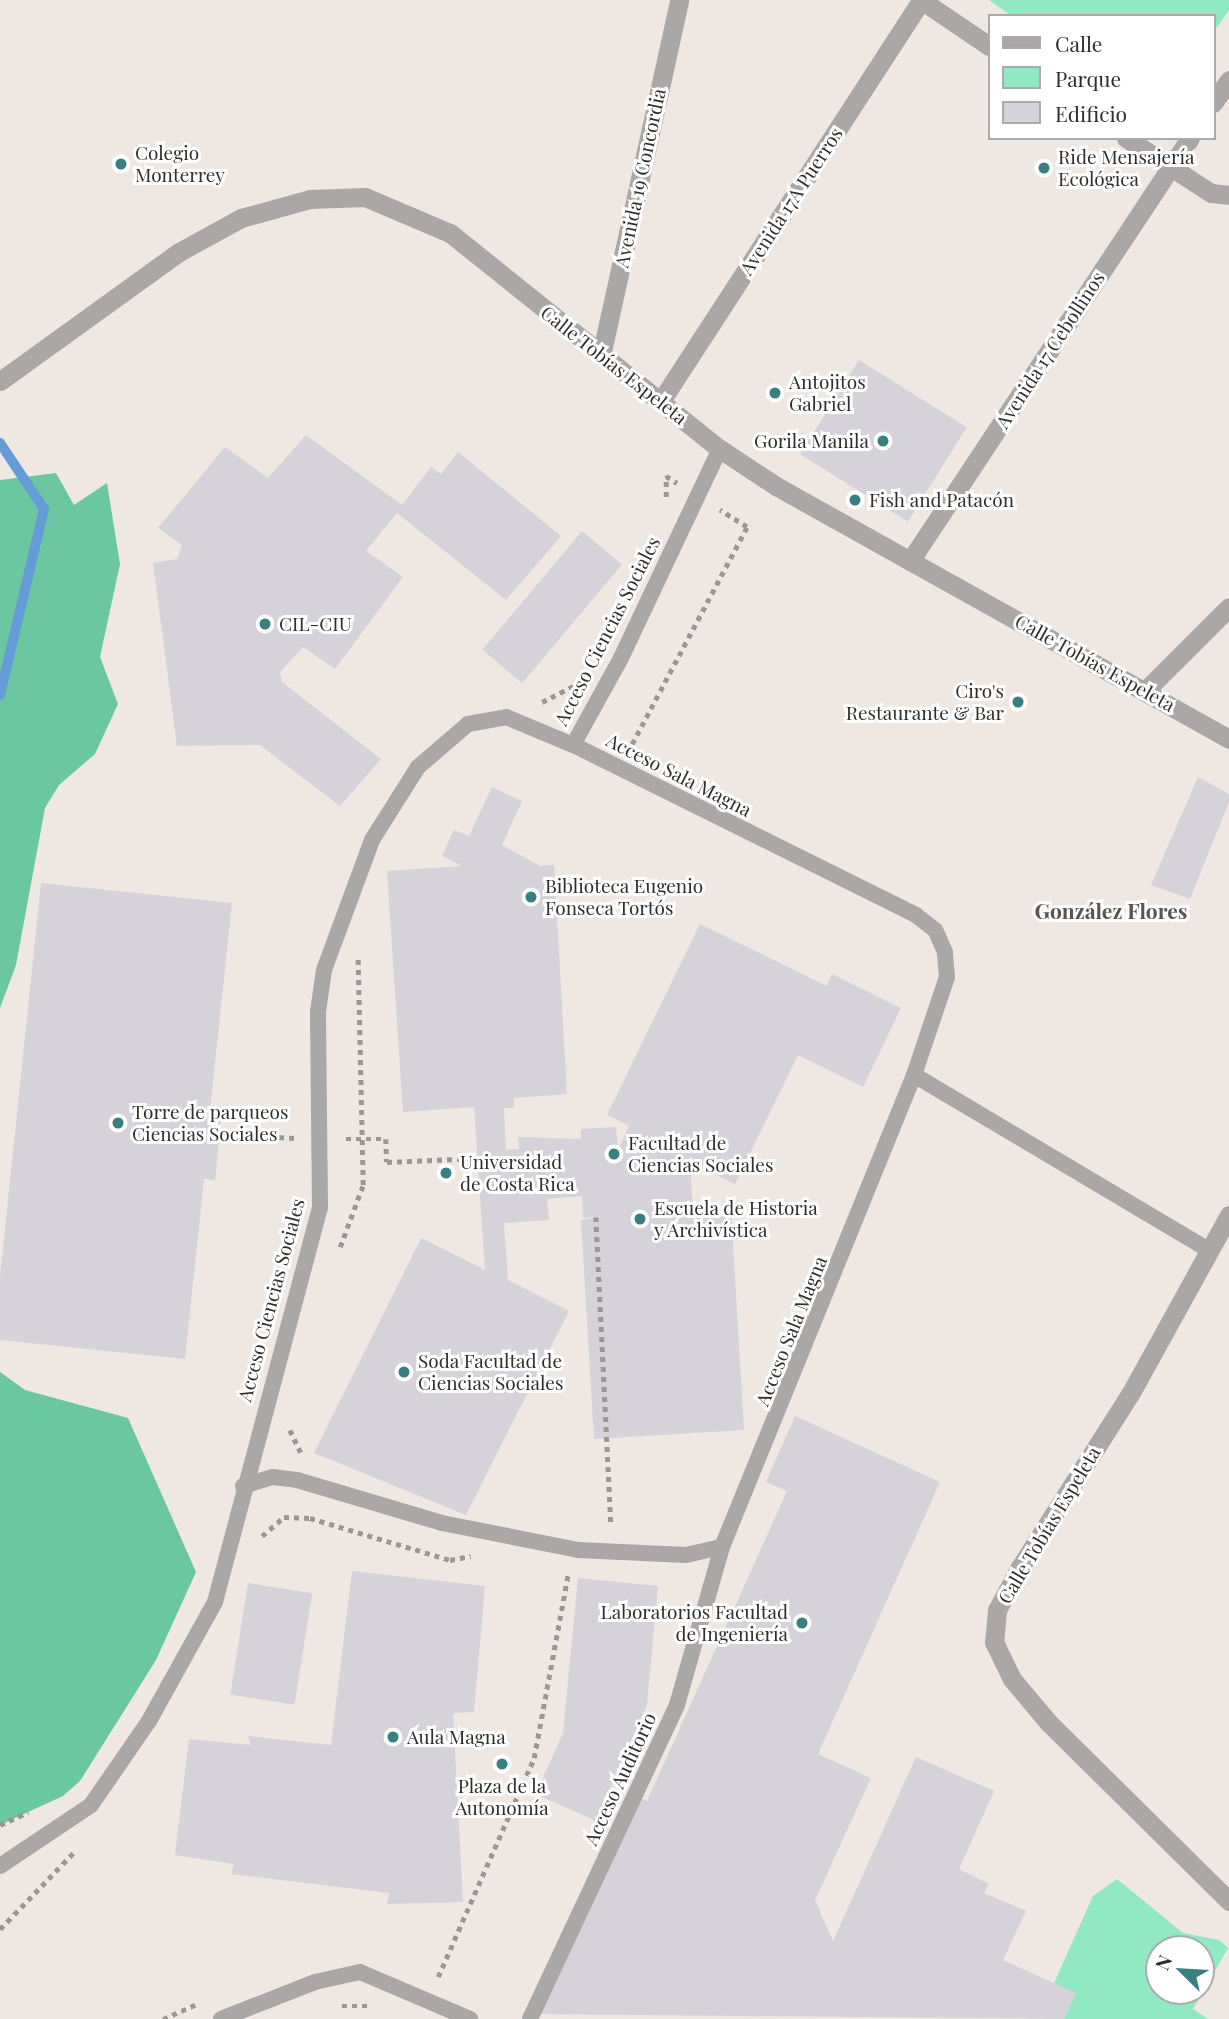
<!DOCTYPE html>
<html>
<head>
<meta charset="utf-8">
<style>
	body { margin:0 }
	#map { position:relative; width:1229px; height:2019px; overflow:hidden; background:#eee7e2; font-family:"Playfair Display",serif }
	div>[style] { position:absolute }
	.green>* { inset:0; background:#90e9c2 }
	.forest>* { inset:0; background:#6bc7a0 }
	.stream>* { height:10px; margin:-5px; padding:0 5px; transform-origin:5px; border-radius:5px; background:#649cd7 }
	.building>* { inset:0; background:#d6d2d9; transform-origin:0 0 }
	.path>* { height:4.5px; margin-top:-2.25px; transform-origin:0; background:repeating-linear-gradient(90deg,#9c9794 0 5px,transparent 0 10px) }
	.service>* { height:16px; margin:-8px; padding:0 8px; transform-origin:8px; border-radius:8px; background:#aba7a6 }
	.minor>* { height:19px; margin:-9.5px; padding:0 9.5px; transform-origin:9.5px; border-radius:9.5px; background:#aba7a6 }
	.tertiary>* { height:19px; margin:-9.5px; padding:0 9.5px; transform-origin:9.5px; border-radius:9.5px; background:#aba7a6 }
	.dots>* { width:19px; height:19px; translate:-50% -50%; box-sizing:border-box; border:4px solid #fff; border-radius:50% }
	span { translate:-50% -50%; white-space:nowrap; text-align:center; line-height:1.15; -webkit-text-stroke:6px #fff; paint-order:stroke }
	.poi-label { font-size:19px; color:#302e2c }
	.left { translate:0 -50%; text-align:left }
	.right { translate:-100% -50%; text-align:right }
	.street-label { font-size:19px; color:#302e2c }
	.neighbourhood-label { font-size:21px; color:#59544f; font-weight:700 }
	.legend { position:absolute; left:988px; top:14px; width:228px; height:126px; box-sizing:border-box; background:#fff; border:2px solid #acabab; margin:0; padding:9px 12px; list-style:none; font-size:21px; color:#302e2c }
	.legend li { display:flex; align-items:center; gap:14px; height:35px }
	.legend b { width:35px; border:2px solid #acabab }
	.north { position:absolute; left:1145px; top:1935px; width:70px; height:70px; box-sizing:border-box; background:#fff; border:2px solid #acabab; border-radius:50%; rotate:294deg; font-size:19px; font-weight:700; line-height:28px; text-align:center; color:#302e2c }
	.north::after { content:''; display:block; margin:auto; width:24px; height:32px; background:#388080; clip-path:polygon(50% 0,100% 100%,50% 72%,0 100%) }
</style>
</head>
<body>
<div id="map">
	<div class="green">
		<i style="clip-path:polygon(989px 0,1229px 0,1229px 10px,1213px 33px,1213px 16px,1012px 16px)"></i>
		<i style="clip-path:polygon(evenodd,1117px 1879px,1183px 1933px,1219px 1940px,1228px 1948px,1193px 2009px,1208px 2019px,1064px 2019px,1075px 1994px,1054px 1983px,1093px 1896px,1117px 1879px,1159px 1949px,1201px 1949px,1201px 1991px,1159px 1991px,1159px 1949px)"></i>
	</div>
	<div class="forest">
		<i style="clip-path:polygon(56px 473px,74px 505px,107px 483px,120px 564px,100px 657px,118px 704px,95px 754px,59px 785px,45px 808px,16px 965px,0 1008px,0 480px)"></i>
		<i style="clip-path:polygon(0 1372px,25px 1390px,128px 1418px,196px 1572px,156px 1660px,80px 1781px,63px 1796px,0 1825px)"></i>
	</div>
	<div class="stream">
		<i style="left:0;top:443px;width:79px;rotate:56.3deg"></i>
		<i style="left:44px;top:509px;width:191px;rotate:103.3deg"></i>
	</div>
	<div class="building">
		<i style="left:859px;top:360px;width:127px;height:111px;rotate:32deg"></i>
		<i style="clip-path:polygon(306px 435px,402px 505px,431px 467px,441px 474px,458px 452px,561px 536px,506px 600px,397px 513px,366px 551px,403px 577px,335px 669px,303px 647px,280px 672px,282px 682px,381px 759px,340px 806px,260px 745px,177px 746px,153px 563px,177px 559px,182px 545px,158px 528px,225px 447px,268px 478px)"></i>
		<i style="left:582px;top:531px;width:52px;height:155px;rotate:40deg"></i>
		<i style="clip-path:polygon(1198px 777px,1229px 794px,1229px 802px,1190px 899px,1151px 885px)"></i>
		<i style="clip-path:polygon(492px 787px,522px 801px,502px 845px,540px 866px,554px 865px,567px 1094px,514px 1098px,514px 1108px,504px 1108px,506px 1150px,519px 1149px,518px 1137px,581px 1139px,581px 1129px,616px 1127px,618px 1150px,629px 1126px,607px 1115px,700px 924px,827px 986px,832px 974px,901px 1008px,863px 1087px,798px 1055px,735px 1184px,690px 1162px,693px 1212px,731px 1210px,744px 1430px,594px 1439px,581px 1220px,608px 1216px,583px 1218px,582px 1196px,547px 1199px,549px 1220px,504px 1223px,508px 1280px,569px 1311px,466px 1515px,314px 1453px,421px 1238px,485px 1270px,474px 1107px,403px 1112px,387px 871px,462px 866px,442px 856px,454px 830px,469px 836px)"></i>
		<i style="clip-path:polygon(41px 883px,232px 903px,210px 1110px,222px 1111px,215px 1180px,204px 1179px,185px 1359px,0 1340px,0 1277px)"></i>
		<i style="clip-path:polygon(795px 1416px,940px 1482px,818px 1754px,871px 1778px,815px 1900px,833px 1941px,916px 1757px,994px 1791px,959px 1869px,989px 1884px,984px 1893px,1026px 1911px,1003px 1960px,1076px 1993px,1064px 2019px,540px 2014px,638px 1797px,647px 1801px,787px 1491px,766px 1482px)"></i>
		<i style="clip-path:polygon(352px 1571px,485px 1586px,474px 1712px,453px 1713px,463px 1902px,387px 1904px,389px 1893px,231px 1874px,234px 1864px,175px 1855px,189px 1739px,251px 1745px,248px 1736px,331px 1745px)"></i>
		<i style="clip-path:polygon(578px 1578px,658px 1586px,647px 1705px,596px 1821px,536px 1794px,563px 1733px)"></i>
		<i style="left:248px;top:1583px;width:65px;height:113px;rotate:9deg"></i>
	</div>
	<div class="path">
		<i style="left:666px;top:497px;width:21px;rotate:-90deg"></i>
		<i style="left:666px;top:476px;width:13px;rotate:32deg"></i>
		<i style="left:542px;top:702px;width:36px;rotate:-27deg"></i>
		<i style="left:632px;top:744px;width:246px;rotate:-62.1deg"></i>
		<i style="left:747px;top:527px;width:32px;rotate:-148deg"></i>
		<i style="left:219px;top:1134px;width:76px;rotate:3deg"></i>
		<i style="left:346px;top:1139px;width:40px"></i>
		<i style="left:386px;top:1139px;width:23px;rotate:88deg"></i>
		<i style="left:387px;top:1162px;width:92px;rotate:-2.5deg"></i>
		<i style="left:596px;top:1217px;width:309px;rotate:87.2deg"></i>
		<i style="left:340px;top:1247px;width:66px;rotate:-69.6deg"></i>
		<i style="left:363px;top:1185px;width:226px;rotate:-91.3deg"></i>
		<i style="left:290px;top:1430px;width:25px;rotate:64deg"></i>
		<i style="left:262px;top:1536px;width:29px;rotate:-41deg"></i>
		<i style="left:284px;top:1517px;width:26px;rotate:2deg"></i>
		<i style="left:310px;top:1518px;width:146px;rotate:16.7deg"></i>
		<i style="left:450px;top:1560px;width:21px;rotate:-11deg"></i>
		<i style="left:0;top:1825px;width:31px;rotate:-25deg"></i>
		<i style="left:0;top:1929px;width:110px;rotate:-46.1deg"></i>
		<i style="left:438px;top:1977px;width:239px;rotate:-66.3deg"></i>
		<i style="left:534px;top:1758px;width:186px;rotate:-79.5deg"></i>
		<i style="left:342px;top:2006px;width:26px"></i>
		<i style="left:163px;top:2019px;width:37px;rotate:-24deg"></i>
	</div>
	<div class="service">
		<i style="left:914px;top:1075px;width:343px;rotate:30.7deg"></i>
		<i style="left:243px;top:1486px;width:31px;rotate:-17deg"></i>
		<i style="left:273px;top:1477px;width:24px;rotate:7deg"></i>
		<i style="left:297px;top:1480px;width:151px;rotate:16.5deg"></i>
		<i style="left:442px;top:1523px;width:139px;rotate:11.2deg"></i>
		<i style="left:578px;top:1550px;width:108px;rotate:2.7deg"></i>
		<i style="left:686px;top:1555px;width:37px;rotate:-13deg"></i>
		<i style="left:722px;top:1547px;width:510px;rotate:-67.86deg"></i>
		<i style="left:914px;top:1075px;width:103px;rotate:-71.4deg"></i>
		<i style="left:947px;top:977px;width:25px;rotate:-95deg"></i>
		<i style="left:945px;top:952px;width:24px;rotate:-114deg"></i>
		<i style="left:935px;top:930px;width:24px;rotate:-142deg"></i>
		<i style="left:916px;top:915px;width:383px;rotate:-153.6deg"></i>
		<i style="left:0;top:1866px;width:110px;rotate:-33.8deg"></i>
		<i style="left:91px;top:1805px;width:102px;rotate:-55.4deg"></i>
		<i style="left:149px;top:1721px;width:136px;rotate:-61deg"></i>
		<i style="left:215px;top:1602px;width:408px;rotate:-75.1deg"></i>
		<i style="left:320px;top:1208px;width:196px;rotate:-90.6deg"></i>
		<i style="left:318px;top:1012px;width:42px;rotate:-81.9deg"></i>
		<i style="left:324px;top:970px;width:139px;rotate:-69.7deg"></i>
		<i style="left:372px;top:840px;width:86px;rotate:-57.8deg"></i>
		<i style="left:418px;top:767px;width:66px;rotate:-40.7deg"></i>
		<i style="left:468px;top:724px;width:39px;rotate:-10deg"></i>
		<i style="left:506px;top:717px;width:73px;rotate:22.7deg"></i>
		<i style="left:573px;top:745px;width:99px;rotate:-61.1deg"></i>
		<i style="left:621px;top:658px;width:231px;rotate:-64.7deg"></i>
		<i style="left:221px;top:2019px;width:101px;rotate:-21.5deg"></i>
		<i style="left:315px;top:1982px;width:46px;rotate:-12.5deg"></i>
		<i style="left:360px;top:1972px;width:120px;rotate:23.1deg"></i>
		<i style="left:530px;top:2019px;width:347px;rotate:-64.9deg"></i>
		<i style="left:677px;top:1705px;width:164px;rotate:-74.1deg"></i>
	</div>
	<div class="minor">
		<i style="left:921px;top:0;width:82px;rotate:34.1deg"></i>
		<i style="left:1213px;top:103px;width:28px;rotate:-55deg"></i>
		<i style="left:1126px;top:138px;width:101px;rotate:32.9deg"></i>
		<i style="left:1211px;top:193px;width:18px;rotate:6deg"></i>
		<i style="left:601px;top:356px;width:364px;rotate:-77.6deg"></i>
		<i style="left:661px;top:401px;width:478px;rotate:-57deg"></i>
		<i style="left:910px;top:561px;width:507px;rotate:-56.5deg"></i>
		<i style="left:1146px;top:690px;width:117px;rotate:-45deg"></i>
	</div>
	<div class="tertiary">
		<i style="left:0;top:381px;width:221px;rotate:-35.8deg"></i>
		<i style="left:179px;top:252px;width:71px;rotate:-28.7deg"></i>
		<i style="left:241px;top:218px;width:72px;rotate:-15.4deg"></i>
		<i style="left:310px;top:199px;width:55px;rotate:-2.1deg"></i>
		<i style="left:365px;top:197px;width:92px;rotate:23deg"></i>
		<i style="left:450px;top:233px;width:346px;rotate:38.7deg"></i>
		<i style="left:720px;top:449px;width:67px;rotate:33.5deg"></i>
		<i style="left:776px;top:486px;width:519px;rotate:29.18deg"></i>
		<i style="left:1229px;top:1215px;width:205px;rotate:118.9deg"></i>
		<i style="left:1130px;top:1394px;width:205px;rotate:122.4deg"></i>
		<i style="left:1020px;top:1567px;width:49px;rotate:118.1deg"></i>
		<i style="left:997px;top:1610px;width:32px;rotate:95deg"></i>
		<i style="left:994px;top:1642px;width:41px;rotate:64.1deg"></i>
		<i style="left:1012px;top:1679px;width:56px;rotate:50.1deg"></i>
		<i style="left:1048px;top:1722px;width:255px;rotate:44.7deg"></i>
	</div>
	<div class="dots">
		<i style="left:121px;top:164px;background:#388080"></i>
		<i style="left:1044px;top:168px;background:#388080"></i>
		<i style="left:775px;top:393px;background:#388080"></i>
		<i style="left:883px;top:441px;background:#388080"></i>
		<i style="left:855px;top:500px;background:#388080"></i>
		<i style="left:265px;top:624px;background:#388080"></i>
		<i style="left:1018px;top:702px;background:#388080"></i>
		<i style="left:531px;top:897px;background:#388080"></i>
		<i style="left:118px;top:1123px;background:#388080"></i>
		<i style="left:614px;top:1154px;background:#388080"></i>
		<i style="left:446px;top:1173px;background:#388080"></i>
		<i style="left:640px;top:1219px;background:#388080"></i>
		<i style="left:404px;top:1372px;background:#388080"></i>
		<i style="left:802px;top:1623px;background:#388080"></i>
		<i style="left:393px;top:1737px;background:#388080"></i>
		<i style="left:502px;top:1764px;background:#388080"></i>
	</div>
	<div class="poi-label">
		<span class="left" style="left:135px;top:164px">Colegio<br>Monterrey</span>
		<span class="left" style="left:1058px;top:168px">Ride Mensajería<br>Ecológica</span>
		<span class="left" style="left:789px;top:393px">Antojitos<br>Gabriel</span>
		<span class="right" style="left:869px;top:441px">Gorila Manila</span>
		<span class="left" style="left:869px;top:500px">Fish and Patacón</span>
		<span class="left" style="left:279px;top:624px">CIL-CIU</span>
		<span class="right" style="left:1004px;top:702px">Ciro's<br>Restaurante &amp; Bar</span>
		<span class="left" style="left:545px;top:897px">Biblioteca Eugenio<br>Fonseca Tortós</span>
		<span class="left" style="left:132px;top:1123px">Torre de parqueos<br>Ciencias Sociales</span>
		<span class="left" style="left:628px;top:1154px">Facultad de<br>Ciencias Sociales</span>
		<span class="left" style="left:460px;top:1173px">Universidad<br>de Costa Rica</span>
		<span class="left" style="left:654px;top:1219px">Escuela de Historia<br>y Archivística</span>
		<span class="left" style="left:418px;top:1372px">Soda Facultad de<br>Ciencias Sociales</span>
		<span class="right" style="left:788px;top:1623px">Laboratorios Facultad<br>de Ingeniería</span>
		<span class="left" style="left:407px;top:1737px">Aula Magna</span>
		<span style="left:502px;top:1797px">Plaza de la<br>Autonomía</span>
	</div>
	<div class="street-label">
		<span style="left:640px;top:178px;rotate:-78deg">Avenida 19 Concordia</span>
		<span style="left:791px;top:201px;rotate:-57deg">Avenida 17A Puerros</span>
		<span style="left:1050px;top:350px;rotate:-57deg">Avenida 17 Cebollinos</span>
		<span style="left:614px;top:365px;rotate:38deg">Calle Tobías Espeleta</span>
		<span style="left:607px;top:631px;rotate:-63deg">Acceso Ciencias Sociales</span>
		<span style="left:1095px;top:663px;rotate:29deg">Calle Tobías Espeleta</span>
		<span style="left:679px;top:775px;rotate:27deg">Acceso Sala Magna</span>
		<span style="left:271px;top:1300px;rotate:-75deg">Acceso Ciencias Sociales</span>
		<span style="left:791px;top:1331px;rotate:-68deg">Acceso Sala Magna</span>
		<span style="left:1049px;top:1525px;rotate:-59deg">Calle Tobías Espeleta</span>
		<span style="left:620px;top:1779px;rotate:-65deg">Acceso Auditorio</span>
	</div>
	<div class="neighbourhood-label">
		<span style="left:1111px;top:910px">González Flores</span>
	</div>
	<ul class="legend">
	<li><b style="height:9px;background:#aba7a6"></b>Calle</li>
	<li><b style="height:19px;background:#90e9c2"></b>Parque</li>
	<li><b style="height:19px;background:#d6d2d9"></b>Edificio</li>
	</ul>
	<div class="north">N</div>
</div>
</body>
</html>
